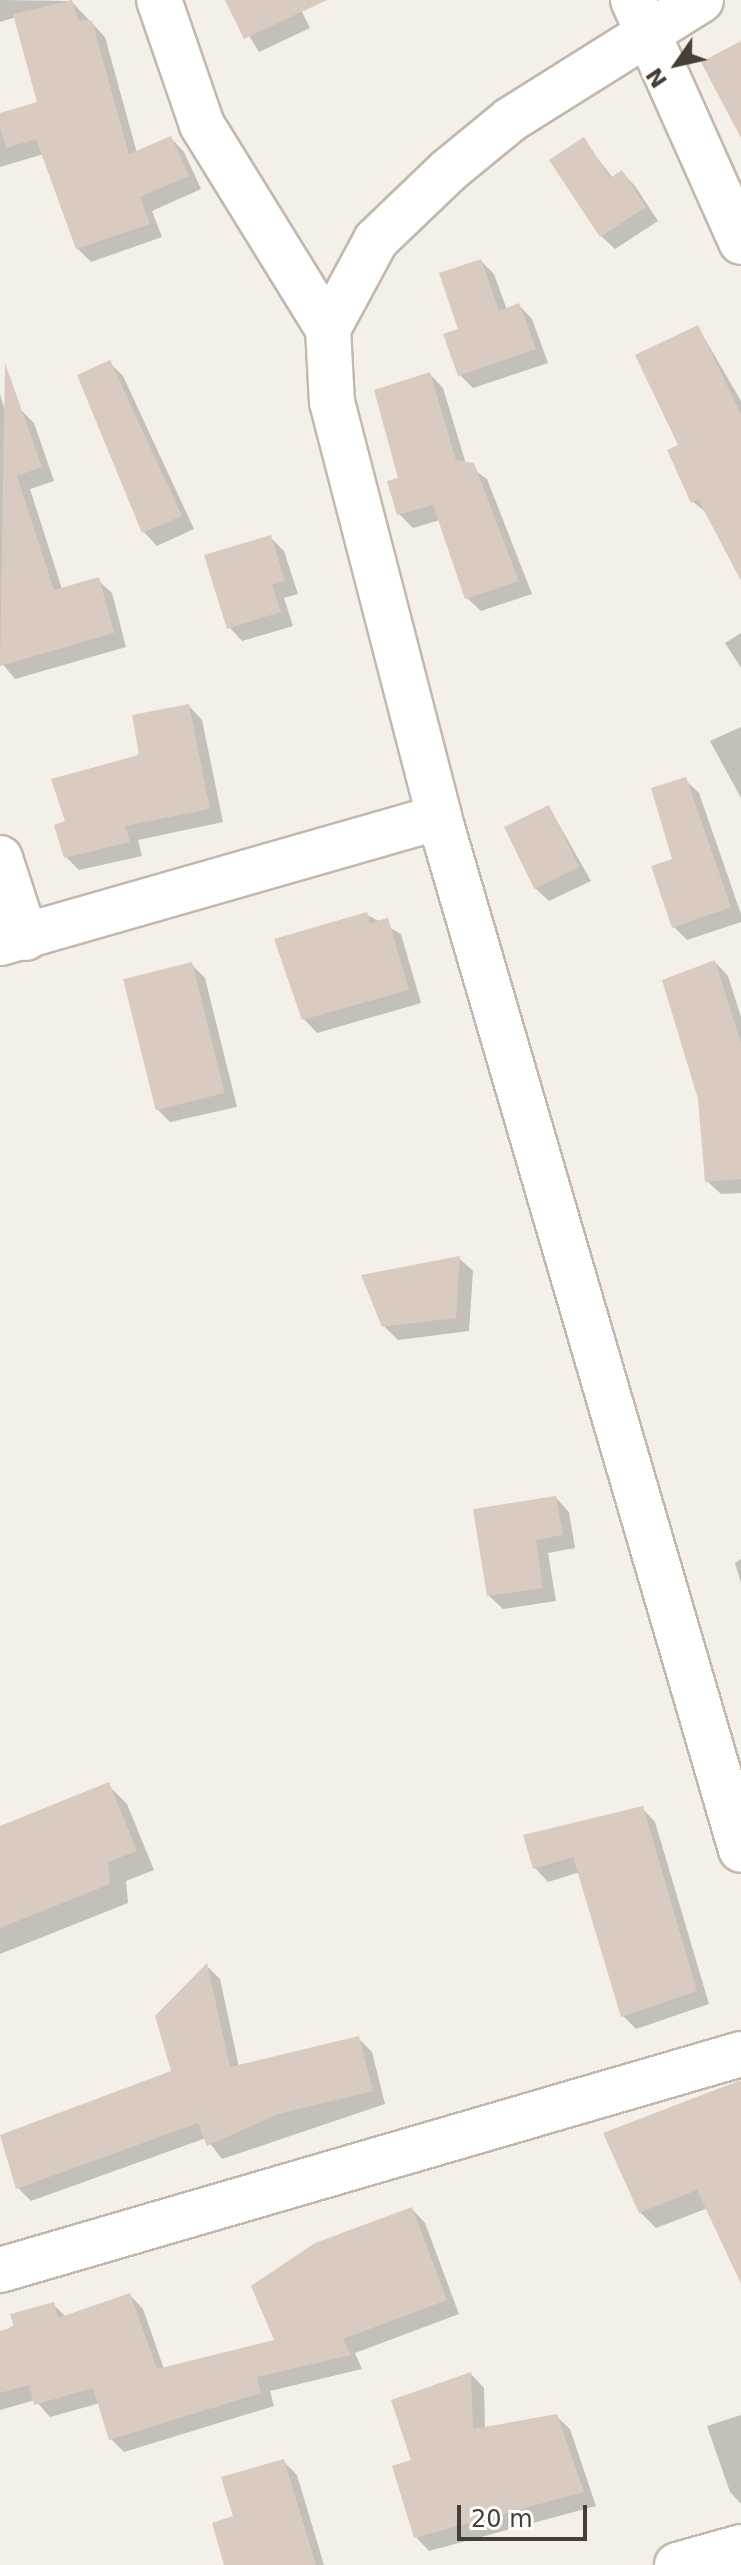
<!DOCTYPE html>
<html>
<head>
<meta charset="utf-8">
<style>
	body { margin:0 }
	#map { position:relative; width:741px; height:2565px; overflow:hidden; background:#f4efe8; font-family:"DejaVu Sans",sans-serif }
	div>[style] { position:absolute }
	.shadow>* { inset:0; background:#0003 }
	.building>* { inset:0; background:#d9cbc0; transform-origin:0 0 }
	.roads { filter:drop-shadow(2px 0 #c3b8ad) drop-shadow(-2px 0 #c3b8ad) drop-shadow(0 2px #c3b8ad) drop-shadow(0 -2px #c3b8ad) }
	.minor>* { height:44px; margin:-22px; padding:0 22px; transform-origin:22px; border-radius:22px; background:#fff }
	span { translate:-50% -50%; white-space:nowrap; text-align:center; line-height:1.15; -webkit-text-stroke:7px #fff; paint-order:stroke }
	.north { position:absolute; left:637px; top:24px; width:80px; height:80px; -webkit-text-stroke:6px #fff; paint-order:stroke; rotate:236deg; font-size:22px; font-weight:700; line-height:32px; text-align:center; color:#473e36 }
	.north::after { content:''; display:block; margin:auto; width:28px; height:36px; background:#473e36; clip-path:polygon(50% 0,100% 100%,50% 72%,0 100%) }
	.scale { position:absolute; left:457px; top:2505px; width:130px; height:36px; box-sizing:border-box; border:4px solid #473e36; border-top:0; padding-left:10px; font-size:24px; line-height:28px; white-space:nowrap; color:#473e36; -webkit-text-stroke:6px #fff; paint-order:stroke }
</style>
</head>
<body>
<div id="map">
	<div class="shadow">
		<i style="clip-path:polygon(0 0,71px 1px,105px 37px,137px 153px,171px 138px,184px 152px,201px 189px,152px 211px,162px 237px,91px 262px,77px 248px,44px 154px,0 167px,0 115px,40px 103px,16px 17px,0 22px)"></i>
		<i style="clip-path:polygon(227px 0,296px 0,310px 28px,259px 52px)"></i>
		<i style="clip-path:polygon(583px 140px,613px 178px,622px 172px,635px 186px,658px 221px,615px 249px,601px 236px)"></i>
		<i style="clip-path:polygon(481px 261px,494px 274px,507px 310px,519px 305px,532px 319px,548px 363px,473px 388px,460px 375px,461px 330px)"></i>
		<i style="clip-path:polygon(698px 327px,741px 401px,741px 576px,708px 514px,692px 501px,681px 446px)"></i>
		<i style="clip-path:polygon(110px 363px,123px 376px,194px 529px,157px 546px,144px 532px)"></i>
		<i style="clip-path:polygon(430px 374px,443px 388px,466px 464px,487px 479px,532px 594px,481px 611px,467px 598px,440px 520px,413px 528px,399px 514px)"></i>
		<i style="clip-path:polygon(0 394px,6px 414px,20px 409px,34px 423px,54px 481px,30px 489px,62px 589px,98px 580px,112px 593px,126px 647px,15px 679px,0 661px)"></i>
		<i style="clip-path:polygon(270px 537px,284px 551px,298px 594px,284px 598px,293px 626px,242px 641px,229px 627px)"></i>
		<i style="clip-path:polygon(741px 633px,741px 668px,725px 643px)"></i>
		<i style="clip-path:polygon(189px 706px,202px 720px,223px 822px,138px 840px,142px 856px,79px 870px,66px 857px,67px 822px)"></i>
		<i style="clip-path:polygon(741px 727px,741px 798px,710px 741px)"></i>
		<i style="clip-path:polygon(685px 780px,699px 793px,741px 914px,741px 922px,687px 940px,673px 926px)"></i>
		<i style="clip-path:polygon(549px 807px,591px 881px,549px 901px,535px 888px)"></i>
		<i style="clip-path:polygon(366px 914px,401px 934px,421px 1003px,317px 1033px,304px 1019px)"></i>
		<i style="clip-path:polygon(715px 962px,728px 976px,741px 1017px,741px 1193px,721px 1194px,707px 1181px)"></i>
		<i style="clip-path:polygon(192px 965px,205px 978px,237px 1107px,170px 1122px,156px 1108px)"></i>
		<i style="clip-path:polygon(459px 1258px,473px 1271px,469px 1331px,398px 1340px,384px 1326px)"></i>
		<i style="clip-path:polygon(556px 1498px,569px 1512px,575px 1548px,548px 1553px,556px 1601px,503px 1609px,489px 1596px)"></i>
		<i style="clip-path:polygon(741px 1559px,741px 1583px,735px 1563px)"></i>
		<i style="clip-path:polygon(108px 1785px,127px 1804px,154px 1870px,126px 1881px,128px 1903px,0 1954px,0 1828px)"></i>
		<i style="clip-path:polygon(642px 1808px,655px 1822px,709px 2004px,636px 2029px,623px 2016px,580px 1872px,548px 1882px,535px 1868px)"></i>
		<i style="clip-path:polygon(207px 1966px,220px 1979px,239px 2067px,359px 2039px,372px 2052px,385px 2104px,222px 2159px,206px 2138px,31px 2201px,18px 2188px,173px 2072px)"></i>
		<i style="clip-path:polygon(741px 2089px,741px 2279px,708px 2208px,656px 2228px,640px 2212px)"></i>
		<i style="clip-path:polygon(412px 2209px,425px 2223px,459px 2314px,355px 2353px,362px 2369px,270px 2391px,274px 2406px,124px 2452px,111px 2439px,100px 2403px,50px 2417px,35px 2400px,0 2410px,0 2333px,53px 2304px,66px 2317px,130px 2295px,143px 2309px,164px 2369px,276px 2341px)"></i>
		<i style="clip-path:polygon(471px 2374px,484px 2388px,485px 2429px,556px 2416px,570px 2429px,596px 2506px,429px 2551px,416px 2537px,414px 2461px)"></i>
		<i style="clip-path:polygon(741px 2415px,741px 2504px,730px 2492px,707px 2426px)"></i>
		<i style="clip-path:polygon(283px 2461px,297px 2475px,324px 2565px,226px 2565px,235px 2518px)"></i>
	</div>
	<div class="building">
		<i style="clip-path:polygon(72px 0,78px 20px,92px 21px,129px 154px,171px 136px,189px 176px,140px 197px,150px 224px,76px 249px,36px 139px,6px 148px,0 127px,0 113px,37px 102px,13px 14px)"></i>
		<i style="clip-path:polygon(225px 0,327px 0,244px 39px)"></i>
		<i style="clip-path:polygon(741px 41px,741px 138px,701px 62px)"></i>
		<i style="clip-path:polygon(584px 137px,610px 178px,622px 170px,646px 207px,600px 237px,549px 160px)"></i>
		<i style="clip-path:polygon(481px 259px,499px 311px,519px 303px,536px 349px,458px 376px,443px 334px,458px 329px,439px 273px)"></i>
		<i style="clip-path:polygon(698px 325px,741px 414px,741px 581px,698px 499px,691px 503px,667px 450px,678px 445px,635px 355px)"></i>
		<i style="clip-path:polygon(110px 360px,182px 516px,142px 533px,77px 375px)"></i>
		<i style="clip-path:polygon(5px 363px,42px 467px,17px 476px,54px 590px,99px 577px,114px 633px,0 666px)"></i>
		<i style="clip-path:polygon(430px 372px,456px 460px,474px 463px,519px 581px,465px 599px,433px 505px,397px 515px,387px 481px,398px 478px,374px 390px)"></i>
		<i style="clip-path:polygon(271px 535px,285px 581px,272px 585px,281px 612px,227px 629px,204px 555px)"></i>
		<i style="clip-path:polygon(189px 704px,210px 809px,125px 826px,130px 842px,64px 858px,54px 825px,65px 821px,51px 779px,139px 755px,132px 715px)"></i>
		<i style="clip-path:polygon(686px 777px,731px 907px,672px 928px,651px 866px,672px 859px,651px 788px)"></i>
		<i style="left:549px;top:805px;width:69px;height:50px;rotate:64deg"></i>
		<i style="clip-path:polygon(367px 912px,370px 923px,388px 918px,409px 990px,302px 1020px,274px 939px)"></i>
		<i style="clip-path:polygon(715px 960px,741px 1043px,741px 1179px,705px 1182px,698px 1099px,662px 980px)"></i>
		<i style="left:192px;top:962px;width:135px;height:71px;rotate:76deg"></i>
		<i style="clip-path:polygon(460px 1256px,456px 1318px,382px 1327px,361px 1275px)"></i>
		<i style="clip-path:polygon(556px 1496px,563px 1535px,536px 1540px,543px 1588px,487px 1596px,473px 1509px)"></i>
		<i style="clip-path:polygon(109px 1782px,137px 1851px,108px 1862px,110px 1884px,0 1928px,0 1826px)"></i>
		<i style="clip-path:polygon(643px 1806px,697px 1991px,621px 2017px,573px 1857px,533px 1869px,523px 1835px)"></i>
		<i style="clip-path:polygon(207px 1963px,230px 2067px,359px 2036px,373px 2091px,278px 2114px,207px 2146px,198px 2123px,16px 2189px,0 2135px,171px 2071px,155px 2016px)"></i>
		<i style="clip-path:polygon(741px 2080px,741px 2284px,697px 2190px,639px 2213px,603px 2133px)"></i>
		<i style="clip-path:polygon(412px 2207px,447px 2300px,343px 2339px,351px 2355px,257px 2377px,261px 2393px,109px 2440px,93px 2388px,34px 2405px,29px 2385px,0 2393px,0 2331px,14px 2327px,10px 2314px,54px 2302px,58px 2318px,130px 2293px,157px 2369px,274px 2340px,251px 2286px,315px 2243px)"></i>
		<i style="clip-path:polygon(471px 2372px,473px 2429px,557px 2414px,584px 2492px,414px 2538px,392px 2466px,411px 2460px,391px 2400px)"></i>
		<i style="clip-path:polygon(284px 2459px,316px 2565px,224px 2565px,212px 2523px,233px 2516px,221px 2477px)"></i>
	</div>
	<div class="roads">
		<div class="minor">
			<i style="left:159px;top:0;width:132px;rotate:71deg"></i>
			<i style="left:202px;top:125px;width:240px;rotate:58.3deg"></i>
			<i style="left:633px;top:0;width:265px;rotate:65.9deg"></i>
			<i style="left:701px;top:0;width:226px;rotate:147.9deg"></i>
			<i style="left:510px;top:120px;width:80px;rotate:140.6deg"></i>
			<i style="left:448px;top:171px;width:100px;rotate:136.2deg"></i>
			<i style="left:376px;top:240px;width:101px;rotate:118.3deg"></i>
			<i style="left:328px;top:329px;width:73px;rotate:86.9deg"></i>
			<i style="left:332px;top:402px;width:429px;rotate:75.5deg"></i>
			<i style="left:439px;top:817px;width:1076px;rotate:73.7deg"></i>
			<i style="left:0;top:858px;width:84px;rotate:72deg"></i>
			<i style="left:0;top:943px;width:457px;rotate:-16deg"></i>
			<i style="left:0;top:2270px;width:772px;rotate:-16.25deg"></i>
			<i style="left:677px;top:2565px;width:66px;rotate:-15.7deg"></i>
		</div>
	</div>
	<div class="north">N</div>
	<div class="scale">20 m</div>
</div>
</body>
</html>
